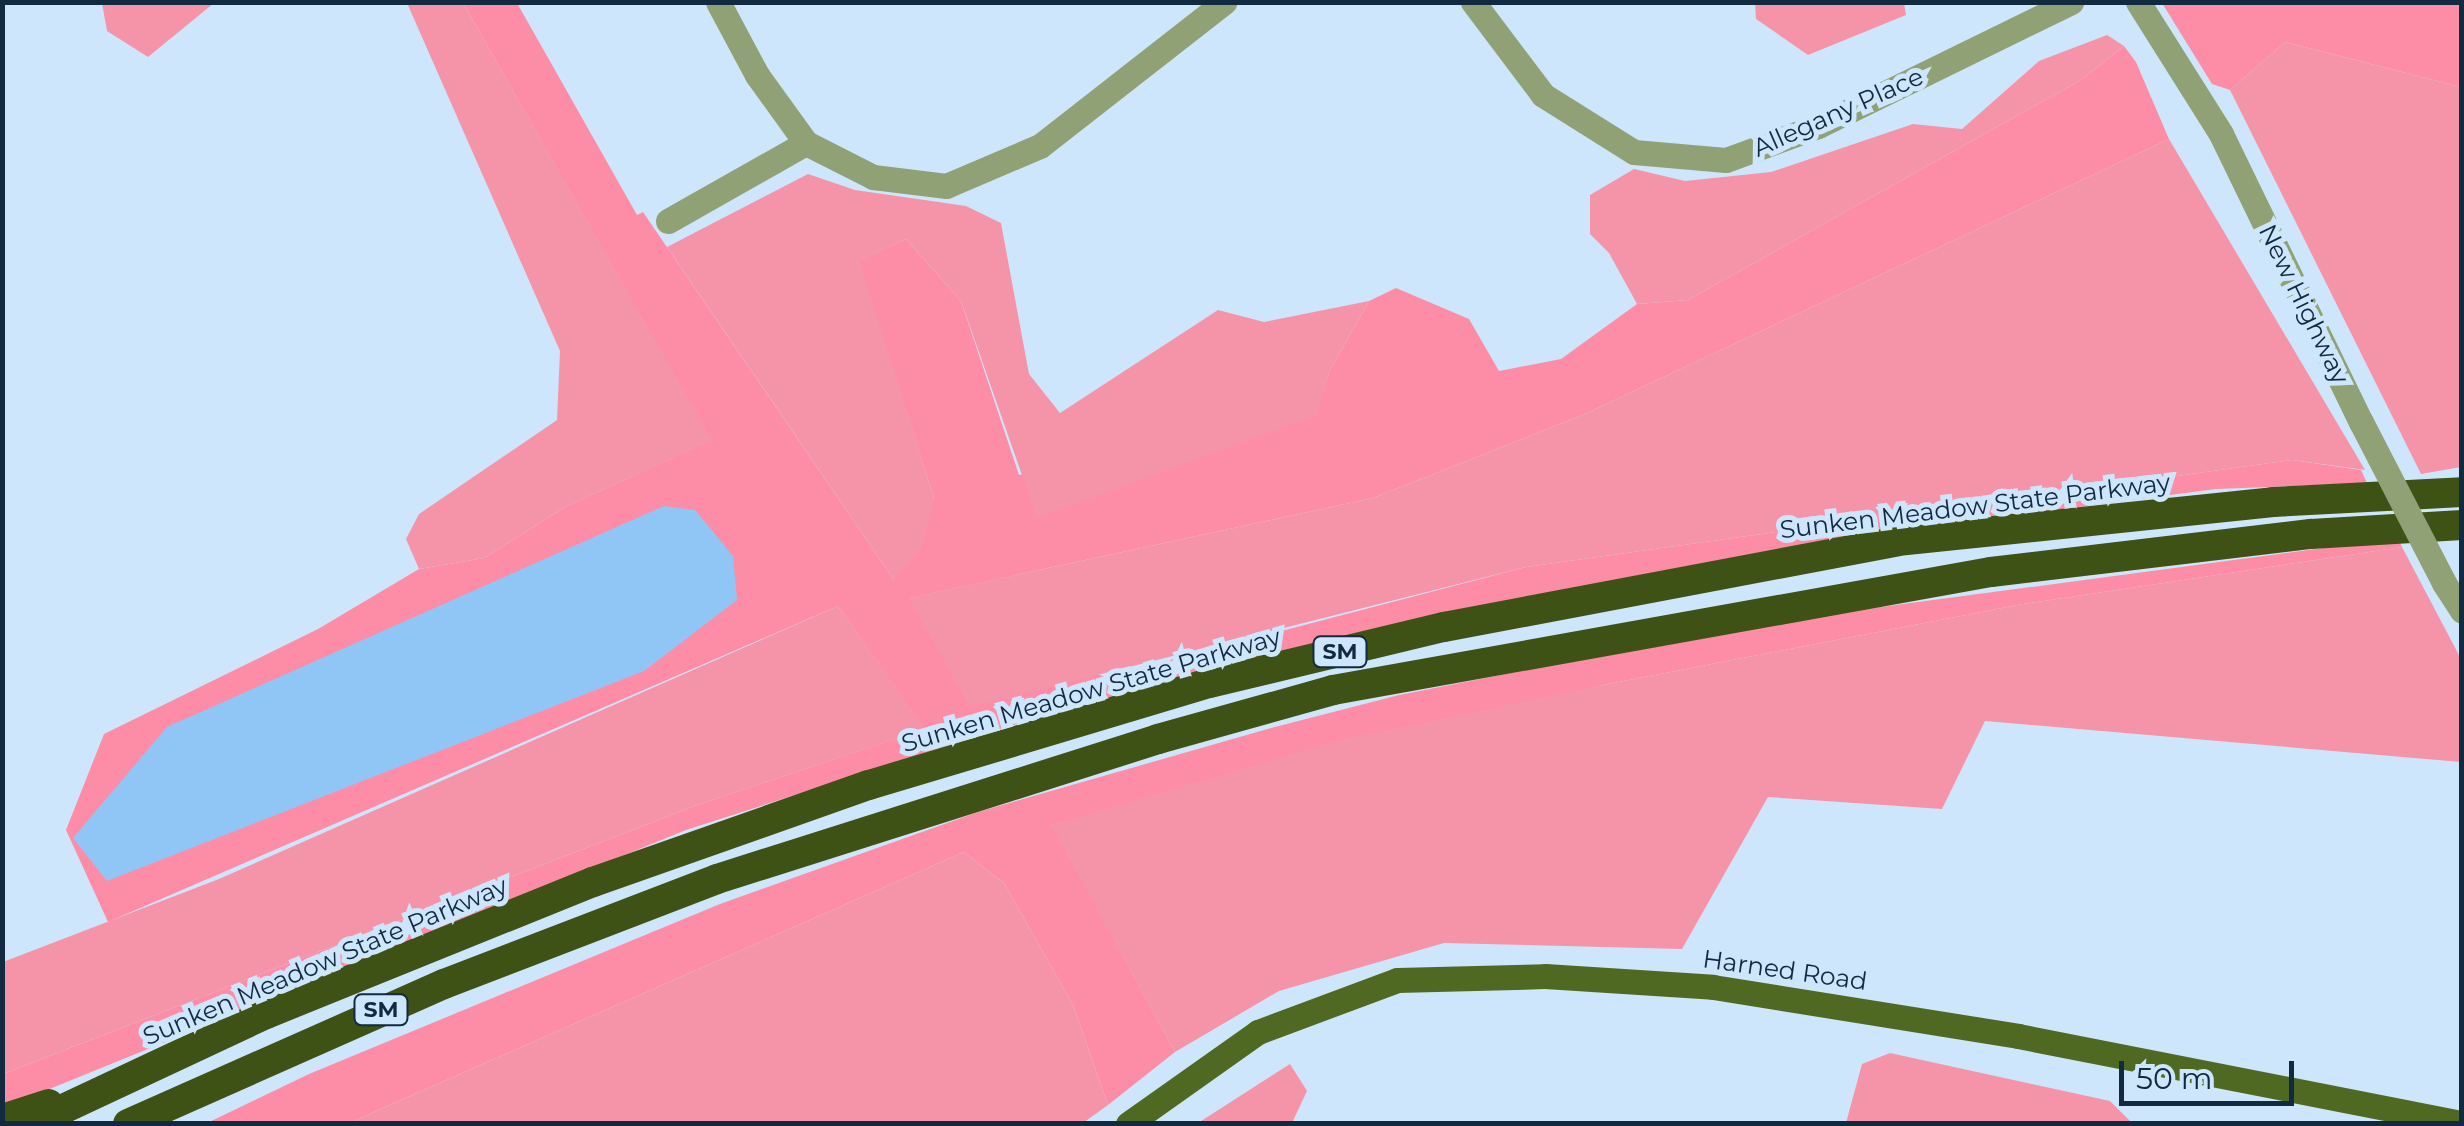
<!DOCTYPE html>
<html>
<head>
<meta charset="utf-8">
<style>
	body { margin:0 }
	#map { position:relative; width:2464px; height:1126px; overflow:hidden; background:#cee6fc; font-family:Montserrat,sans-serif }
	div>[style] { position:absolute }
	.green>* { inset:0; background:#fd8da7 }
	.forest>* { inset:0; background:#f594a9 }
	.water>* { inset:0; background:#90c6f6 }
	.minor>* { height:25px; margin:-12.5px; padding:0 12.5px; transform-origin:12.5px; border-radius:12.5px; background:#90a275 }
	.major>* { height:25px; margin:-12.5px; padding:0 12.5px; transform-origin:12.5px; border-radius:12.5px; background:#506922 }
	.highway>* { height:30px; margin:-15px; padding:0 15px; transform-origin:15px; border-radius:15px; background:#3e5215 }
	.minor-bridge>* { height:25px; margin:-12.5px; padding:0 12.5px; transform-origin:12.5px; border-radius:12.5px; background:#90a275 }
	span { translate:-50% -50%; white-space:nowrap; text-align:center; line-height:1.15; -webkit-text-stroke:10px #cee6fc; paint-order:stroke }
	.shield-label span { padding:2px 8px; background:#cee6fc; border:2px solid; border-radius:8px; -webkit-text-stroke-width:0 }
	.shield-label { font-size:22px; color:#122a3f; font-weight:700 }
	.street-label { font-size:25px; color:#122a3f }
	.frame { position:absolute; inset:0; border:5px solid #122a3f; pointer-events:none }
	.scale { position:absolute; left:2119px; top:1061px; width:175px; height:45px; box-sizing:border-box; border:5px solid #122a3f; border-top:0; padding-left:12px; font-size:30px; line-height:35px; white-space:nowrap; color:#122a3f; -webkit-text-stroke:8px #cee6fc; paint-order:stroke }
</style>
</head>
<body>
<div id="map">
	<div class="green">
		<i style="clip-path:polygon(463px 3px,517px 3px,637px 215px,643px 212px,894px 580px,934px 498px,858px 261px,906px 239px,961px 301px,1019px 475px,1316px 415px,1330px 370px,1369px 301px,1396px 288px,1469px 319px,1499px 371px,1561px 359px,1637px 304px,1688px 300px,2081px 80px,2124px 46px,2136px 62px,2169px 139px,1585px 414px,1373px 498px,910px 598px,1105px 677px,1526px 567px,2292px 460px,2361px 470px,2367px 483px,2216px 489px,1948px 524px,1276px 656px,1009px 726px,686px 830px,3px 1108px,3px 1074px,697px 805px,924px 729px,838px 606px,108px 922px,66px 830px,104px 734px,318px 629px,419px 569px,484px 558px,565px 507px,711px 440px)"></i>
		<i style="clip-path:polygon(2162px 3px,2461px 3px,2461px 87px,2285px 42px,2230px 90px,2212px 84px)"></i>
		<i style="clip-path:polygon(2398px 538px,2402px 547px,2023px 604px,1603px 685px,1052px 825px,1175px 1052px,1108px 1105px,1073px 1005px,1004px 883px,964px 852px,349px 1123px,205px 1124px,309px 1074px,720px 904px,978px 812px,1271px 728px,1399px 695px,1769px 622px)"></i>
	</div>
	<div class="forest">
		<i style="clip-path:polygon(102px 3px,102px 2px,214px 3px,148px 57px,107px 31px)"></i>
		<i style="clip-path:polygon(407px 3px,463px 3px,712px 440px,565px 507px,484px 558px,419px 569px,406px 539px,419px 514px,557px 420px,560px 351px)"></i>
		<i style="clip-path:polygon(1755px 3px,1904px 3px,1906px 15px,1808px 55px,1756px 19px)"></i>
		<i style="clip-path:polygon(2107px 35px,2124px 46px,2081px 80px,1688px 300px,1637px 304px,1609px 253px,1590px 234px,1590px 195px,1634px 169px,1685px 181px,1771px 172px,1913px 124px,1962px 129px,2039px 61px)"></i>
		<i style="clip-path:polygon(2285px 42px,2461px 87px,2461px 467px,2421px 474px,2230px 90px)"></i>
		<i style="clip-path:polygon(2169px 139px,2365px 470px,2292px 460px,1526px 567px,970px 707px,909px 598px,1373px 498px,1585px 414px)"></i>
		<i style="clip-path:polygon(808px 174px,855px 190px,966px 206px,1001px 223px,1029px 374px,1060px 413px,1218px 310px,1264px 322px,1369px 301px,1330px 370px,1317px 415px,1037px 518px,961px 301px,906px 239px,859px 261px,934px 498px,922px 547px,894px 580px,667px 247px)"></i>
		<i style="clip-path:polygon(2402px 547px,2461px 659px,2461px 762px,1985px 721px,1942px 809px,1768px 797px,1682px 949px,1444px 943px,1279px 991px,1175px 1052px,1051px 825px,1344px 739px,1603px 685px,2023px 604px)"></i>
		<i style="clip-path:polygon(838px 606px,925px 729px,697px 805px,3px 1074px,3px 962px,219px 879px)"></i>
		<i style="clip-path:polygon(964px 852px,1004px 883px,1073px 1005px,1108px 1105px,1083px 1123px,349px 1123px)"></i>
		<i style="clip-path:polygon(1890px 1053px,2110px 1101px,2132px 1123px,1846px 1123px,1862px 1064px)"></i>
		<i style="clip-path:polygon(1290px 1064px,1307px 1091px,1292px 1123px,1198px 1123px)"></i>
	</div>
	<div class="water">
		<i style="clip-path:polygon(664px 506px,695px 510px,733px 556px,737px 600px,644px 671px,107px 881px,73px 838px,167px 727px)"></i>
	</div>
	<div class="minor">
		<i style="left:718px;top:2px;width:83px;rotate:61.9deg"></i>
		<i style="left:757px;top:75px;width:84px;rotate:54.2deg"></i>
		<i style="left:806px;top:143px;width:75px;rotate:26.9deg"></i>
		<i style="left:873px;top:177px;width:74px;rotate:7deg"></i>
		<i style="left:946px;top:186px;width:102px;rotate:-23.1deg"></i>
		<i style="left:1040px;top:146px;width:234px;rotate:-38deg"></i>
		<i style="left:1473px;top:2px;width:116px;rotate:53deg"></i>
		<i style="left:1543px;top:95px;width:107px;rotate:32.1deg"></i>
		<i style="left:1634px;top:152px;width:92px;rotate:5deg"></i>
		<i style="left:1726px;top:160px;width:98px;rotate:-20.3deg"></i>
		<i style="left:1818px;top:126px;width:282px;rotate:-26.1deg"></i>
		<i style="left:2138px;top:2px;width:156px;rotate:57.8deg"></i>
		<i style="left:2221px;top:134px;width:320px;rotate:64.1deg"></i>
		<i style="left:668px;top:221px;width:159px;rotate:-29.5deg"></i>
		<i style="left:2444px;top:583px;width:33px;rotate:57deg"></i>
	</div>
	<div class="major">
		<i style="left:1128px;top:1124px;width:159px;rotate:-35.3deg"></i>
		<i style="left:1258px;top:1032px;width:148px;rotate:-20.5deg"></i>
		<i style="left:1397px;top:980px;width:148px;rotate:-1.5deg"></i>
		<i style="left:1545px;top:976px;width:168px;rotate:3.7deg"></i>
		<i style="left:1713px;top:987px;width:309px;rotate:9.1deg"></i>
		<i style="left:2018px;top:1036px;width:452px;rotate:11.1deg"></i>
	</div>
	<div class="highway">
		<i style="left:2px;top:1119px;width:49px;rotate:-17.7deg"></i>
		<i style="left:31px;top:1124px;width:259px;rotate:-25.1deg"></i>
		<i style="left:266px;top:1014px;width:353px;rotate:-22deg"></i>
		<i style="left:593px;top:882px;width:293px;rotate:-19.4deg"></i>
		<i style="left:869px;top:785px;width:356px;rotate:-16.7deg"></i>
		<i style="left:1210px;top:683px;width:241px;rotate:-13.5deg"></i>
		<i style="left:1444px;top:627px;width:461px;rotate:-10.7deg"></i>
		<i style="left:1897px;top:541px;width:378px;rotate:-5.9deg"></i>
		<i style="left:2273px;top:502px;width:189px;rotate:-3deg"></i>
		<i style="left:128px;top:1124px;width:346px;rotate:-23.9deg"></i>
		<i style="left:444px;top:984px;width:292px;rotate:-21deg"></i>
		<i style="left:717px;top:879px;width:463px;rotate:-17.6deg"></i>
		<i style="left:1158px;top:739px;width:182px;rotate:-15.6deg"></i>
		<i style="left:1333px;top:690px;width:668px;rotate:-10.17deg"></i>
		<i style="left:1991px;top:572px;width:322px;rotate:-6.8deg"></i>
		<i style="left:2311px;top:534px;width:151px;rotate:-3.4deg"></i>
	</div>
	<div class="minor-bridge">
		<i style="left:2361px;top:422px;width:181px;rotate:62.7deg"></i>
	</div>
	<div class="shield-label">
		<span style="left:1340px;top:652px">SM</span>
		<span style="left:381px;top:1010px">SM</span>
	</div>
	<div class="street-label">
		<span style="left:1838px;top:112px;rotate:-24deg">Allegany Place</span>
		<span style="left:2304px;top:304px;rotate:64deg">New Highway</span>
		<span style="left:1975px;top:506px;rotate:-7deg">Sunken Meadow State Parkway</span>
		<span style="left:1091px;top:690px;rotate:-16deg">Sunken Meadow State Parkway</span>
		<span style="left:325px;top:961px;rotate:-23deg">Sunken Meadow State Parkway</span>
		<span style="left:1785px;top:970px;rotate:8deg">Harned Road</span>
	</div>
	<div class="frame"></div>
	<div class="scale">50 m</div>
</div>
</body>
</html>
